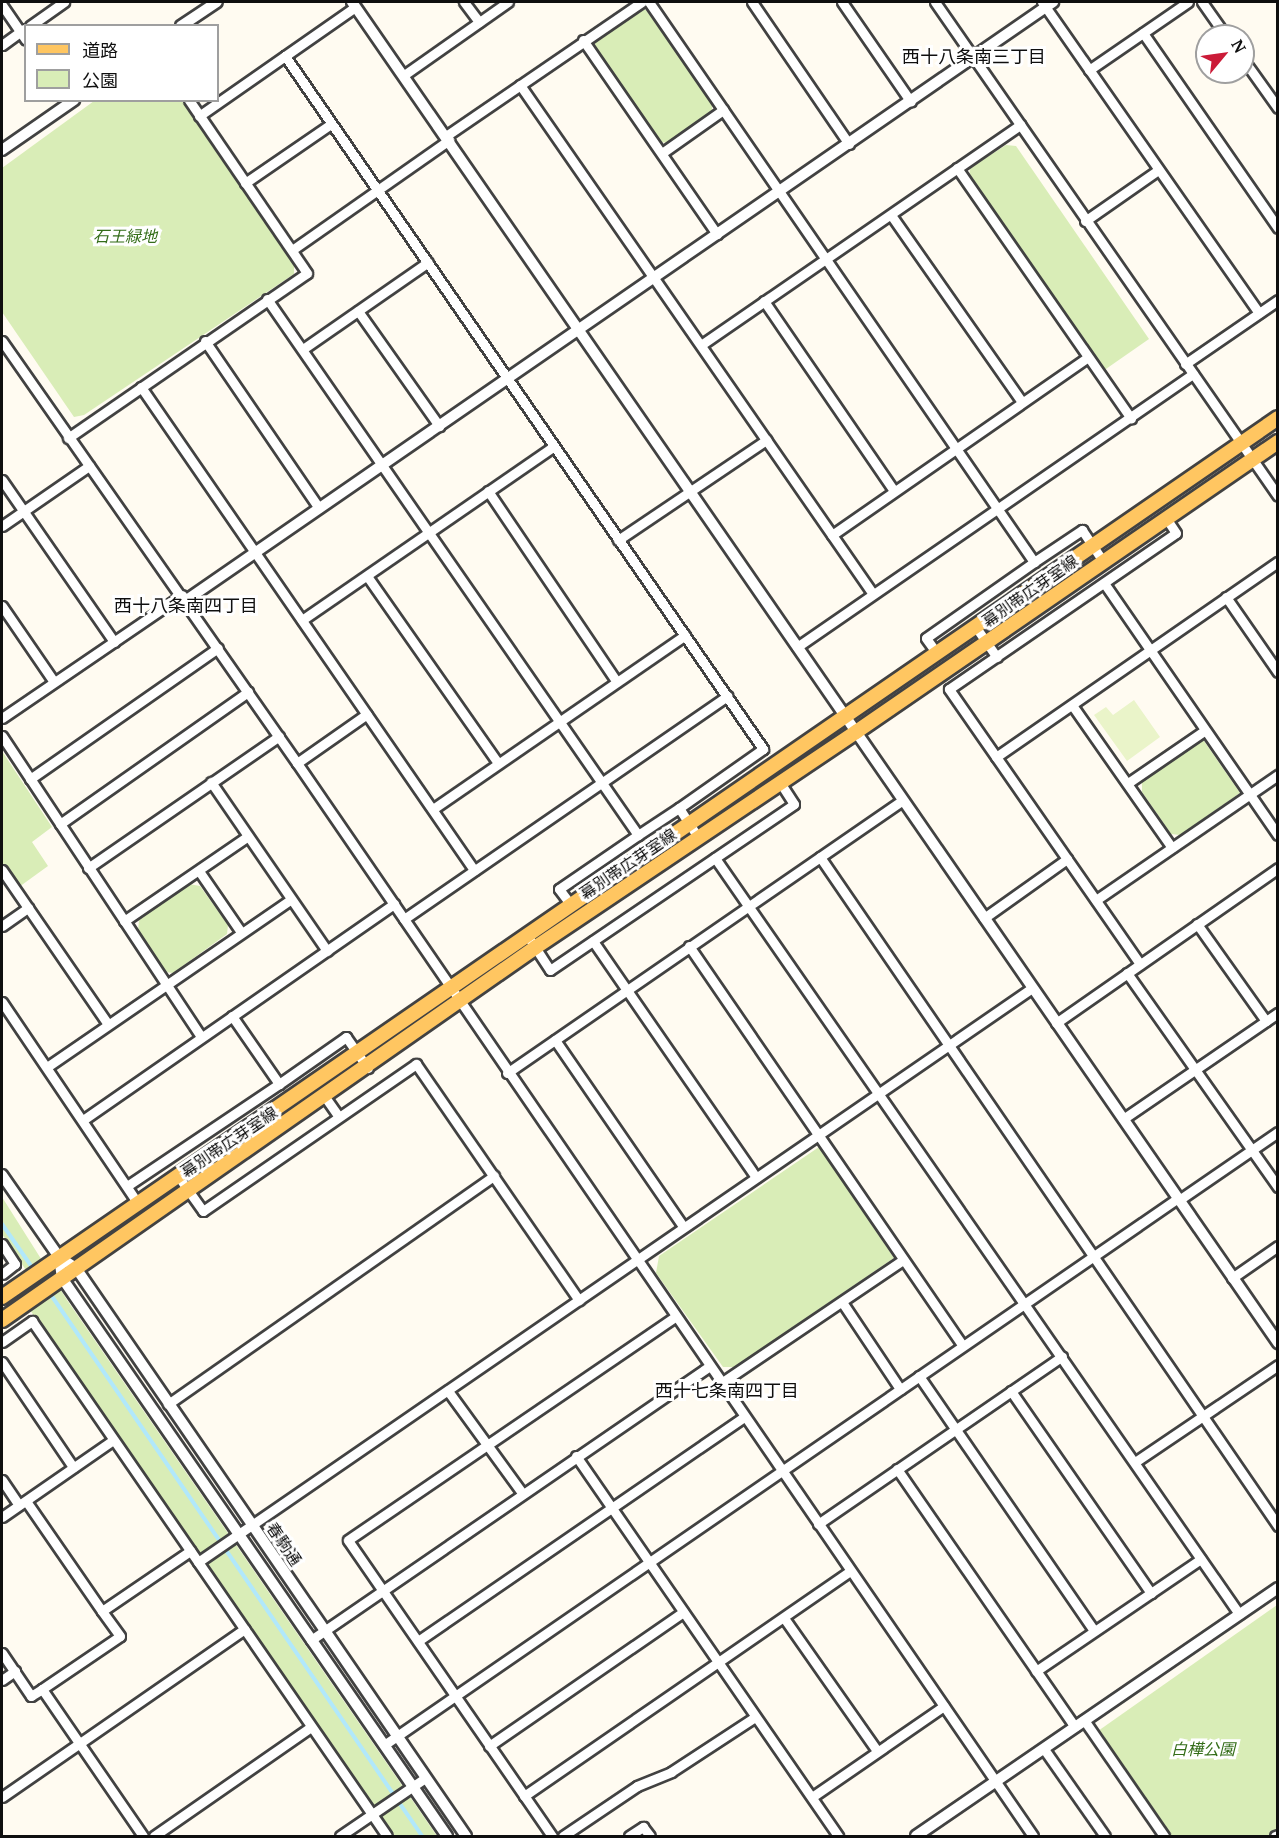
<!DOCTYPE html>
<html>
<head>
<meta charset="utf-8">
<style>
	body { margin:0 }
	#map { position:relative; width:1279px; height:1838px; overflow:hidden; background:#fffbf1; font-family:"PT Serif","Noto Sans JP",serif }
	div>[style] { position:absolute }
	.green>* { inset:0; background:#d9edb7 }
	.pitch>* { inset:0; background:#eaf4c9 }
	.stream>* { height:4px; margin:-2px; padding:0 2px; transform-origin:2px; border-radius:2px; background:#b1e8fb }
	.roads { filter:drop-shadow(2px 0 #424242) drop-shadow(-2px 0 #424242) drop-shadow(0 2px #424242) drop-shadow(0 -2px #424242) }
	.minor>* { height:9px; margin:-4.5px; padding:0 4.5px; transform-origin:4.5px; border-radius:4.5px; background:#fff }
	.tertiary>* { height:10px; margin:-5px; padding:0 5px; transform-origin:5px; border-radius:5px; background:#fff }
	.primary>* { height:14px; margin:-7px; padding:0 7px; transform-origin:7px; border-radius:7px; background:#ffc661 }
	span { translate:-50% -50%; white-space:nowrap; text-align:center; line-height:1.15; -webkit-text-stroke:6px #fff; paint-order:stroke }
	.park-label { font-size:16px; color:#346d19; font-style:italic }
	.street-label { font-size:16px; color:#0f0f0f }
	.neighbourhood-label { font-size:18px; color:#0f0f0f }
	.frame { position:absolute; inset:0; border:3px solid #0f0f0f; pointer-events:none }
	.legend { position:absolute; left:24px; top:24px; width:195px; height:78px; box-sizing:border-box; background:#fff; border:2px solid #9f9f9f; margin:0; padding:8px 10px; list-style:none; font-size:18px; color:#0f0f0f }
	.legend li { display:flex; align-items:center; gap:12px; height:30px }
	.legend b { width:30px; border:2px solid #9f9f9f }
	.north { position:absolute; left:1195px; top:24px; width:60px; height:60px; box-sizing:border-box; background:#fff; border:2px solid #9f9f9f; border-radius:50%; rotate:61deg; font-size:16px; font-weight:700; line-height:24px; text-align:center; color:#0f0f0f }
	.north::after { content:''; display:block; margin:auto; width:21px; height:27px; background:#cb1b38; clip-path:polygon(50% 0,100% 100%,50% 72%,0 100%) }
</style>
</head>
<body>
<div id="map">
	<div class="green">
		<i style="clip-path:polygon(641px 9px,646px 10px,712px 103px,712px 112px,668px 143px,661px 142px,597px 52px,594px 40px)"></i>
		<i style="clip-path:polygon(94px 101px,182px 101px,294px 261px,294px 274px,84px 415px,74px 417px,2px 312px,2px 168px)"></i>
		<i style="clip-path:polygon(1006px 145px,1016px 146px,1149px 339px,1103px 371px,969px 181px,970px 168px)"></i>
		<i style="clip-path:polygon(1202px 738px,1240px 793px,1180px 835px,1171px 834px,1142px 792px,1142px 779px)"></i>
		<i style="clip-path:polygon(2px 751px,52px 827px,32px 842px,48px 866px,19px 887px,2px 862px)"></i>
		<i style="clip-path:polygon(189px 884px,200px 886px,228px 925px,227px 934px,173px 973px,165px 972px,138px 931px,139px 920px)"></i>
		<i style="clip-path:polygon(819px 1147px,894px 1258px,734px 1367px,723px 1367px,656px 1273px,659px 1256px)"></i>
		<i style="clip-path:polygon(2px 1197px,67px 1300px,437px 1836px,395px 1836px,30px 1310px,45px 1299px,2px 1234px)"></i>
		<i style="clip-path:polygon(1277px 1605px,1278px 1829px,1267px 1836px,1170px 1836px,1098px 1731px)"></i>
	</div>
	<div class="pitch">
		<i style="clip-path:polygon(1134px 700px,1160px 737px,1127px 761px,1094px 715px,1106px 707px,1113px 715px)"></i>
	</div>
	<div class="stream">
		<i style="left:2px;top:1224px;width:56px;rotate:55.2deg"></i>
		<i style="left:38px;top:1276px;width:679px;rotate:55.56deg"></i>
	</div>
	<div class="roads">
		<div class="minor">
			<i style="left:464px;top:2px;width:25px;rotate:53deg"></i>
			<i style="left:649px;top:2px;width:680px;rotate:55.49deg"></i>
			<i style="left:1034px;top:562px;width:58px;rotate:-33.7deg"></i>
			<i style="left:1082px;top:530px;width:37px;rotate:56deg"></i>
			<i style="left:752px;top:2px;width:172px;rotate:55.7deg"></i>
			<i style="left:842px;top:2px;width:121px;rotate:55.4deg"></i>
			<i style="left:935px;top:2px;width:601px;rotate:55.23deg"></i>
			<i style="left:1042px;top:2px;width:379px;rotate:55.1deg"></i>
			<i style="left:1202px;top:2px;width:42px;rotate:54.8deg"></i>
			<i style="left:2px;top:5px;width:42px;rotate:55.6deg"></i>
			<i style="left:30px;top:26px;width:42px;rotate:-35.2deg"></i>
			<i style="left:1143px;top:33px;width:237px;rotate:55.3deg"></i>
			<i style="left:583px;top:40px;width:236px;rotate:55.4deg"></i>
			<i style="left:2px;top:45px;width:27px;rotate:-36deg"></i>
			<i style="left:285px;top:56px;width:842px;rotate:55.4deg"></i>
			<i style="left:763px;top:749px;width:103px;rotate:144.9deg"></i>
			<i style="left:679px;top:808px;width:35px;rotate:57deg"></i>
			<i style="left:1243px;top:59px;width:60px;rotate:54.5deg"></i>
			<i style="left:1089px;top:70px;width:120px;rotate:-34.5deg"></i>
			<i style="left:404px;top:75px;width:127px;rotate:-35.1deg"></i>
			<i style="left:520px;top:85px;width:619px;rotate:55.26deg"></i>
			<i style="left:199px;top:116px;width:190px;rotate:-34.9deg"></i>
			<i style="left:446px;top:136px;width:237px;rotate:-34.4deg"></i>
			<i style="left:662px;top:153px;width:75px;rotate:-35.2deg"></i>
			<i style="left:957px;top:168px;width:305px;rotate:55.2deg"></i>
			<i style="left:245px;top:183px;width:104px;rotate:-34.5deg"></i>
			<i style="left:891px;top:215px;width:228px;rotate:55deg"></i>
			<i style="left:1085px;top:221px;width:89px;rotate:-34.9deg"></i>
			<i style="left:292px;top:250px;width:192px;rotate:-35deg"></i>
			<i style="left:267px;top:299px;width:652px;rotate:55.31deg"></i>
			<i style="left:638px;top:835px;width:49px;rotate:-33.4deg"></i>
			<i style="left:764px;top:301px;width:230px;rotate:55.6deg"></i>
			<i style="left:358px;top:311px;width:141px;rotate:54.8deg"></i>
			<i style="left:2px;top:341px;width:515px;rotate:55.04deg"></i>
			<i style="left:297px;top:763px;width:1301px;rotate:55.55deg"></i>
			<i style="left:205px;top:341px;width:202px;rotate:55.7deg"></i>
			<i style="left:701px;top:345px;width:388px;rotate:-34.6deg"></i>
			<i style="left:303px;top:349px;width:152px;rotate:-34.8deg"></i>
			<i style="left:1185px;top:364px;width:113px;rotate:-34.5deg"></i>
			<i style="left:141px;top:387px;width:587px;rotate:55.42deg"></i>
			<i style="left:68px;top:438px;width:290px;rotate:-34.6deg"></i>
			<i style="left:307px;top:273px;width:209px;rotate:-124.3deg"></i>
			<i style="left:2px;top:480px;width:197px;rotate:55.3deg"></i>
			<i style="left:488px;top:491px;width:229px;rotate:56deg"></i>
			<i style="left:2px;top:526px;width:106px;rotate:-34.6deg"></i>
			<i style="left:832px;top:535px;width:310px;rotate:-34.8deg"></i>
			<i style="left:618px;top:540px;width:179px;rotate:-34deg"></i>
			<i style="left:367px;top:576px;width:228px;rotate:55deg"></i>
			<i style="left:1104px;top:583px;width:306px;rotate:55.4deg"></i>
			<i style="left:1226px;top:597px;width:91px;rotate:55.3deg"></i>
			<i style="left:2px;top:606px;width:92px;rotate:55.6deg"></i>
			<i style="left:302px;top:620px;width:305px;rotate:-34.6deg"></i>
			<i style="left:975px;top:626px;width:38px;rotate:55deg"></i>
			<i style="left:797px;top:647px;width:481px;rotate:-34.6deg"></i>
			<i style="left:936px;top:652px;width:17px;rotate:-126deg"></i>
			<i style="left:926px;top:638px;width:132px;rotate:-35.1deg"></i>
			<i style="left:1072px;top:705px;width:174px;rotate:55deg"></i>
			<i style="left:2px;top:718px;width:218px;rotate:-34.3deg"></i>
			<i style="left:2px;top:736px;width:361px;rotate:56.5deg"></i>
			<i style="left:996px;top:757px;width:343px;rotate:-34.7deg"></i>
			<i style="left:297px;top:763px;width:85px;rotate:-35deg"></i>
			<i style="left:30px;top:779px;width:229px;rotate:-34.9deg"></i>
			<i style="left:211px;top:782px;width:205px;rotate:55.5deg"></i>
			<i style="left:1128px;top:783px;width:92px;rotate:-34.4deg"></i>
			<i style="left:433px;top:809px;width:306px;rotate:-34.6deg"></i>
			<i style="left:60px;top:824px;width:230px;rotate:-35.1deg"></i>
			<i style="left:820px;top:857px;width:811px;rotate:55.6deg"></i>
			<i style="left:715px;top:858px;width:920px;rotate:55.27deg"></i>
			<i style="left:88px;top:868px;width:232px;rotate:-34.6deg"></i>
			<i style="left:2px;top:870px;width:187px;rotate:55.5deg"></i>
			<i style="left:199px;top:871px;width:74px;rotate:55.5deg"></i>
			<i style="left:1096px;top:900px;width:221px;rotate:-34.5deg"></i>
			<i style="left:571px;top:905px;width:20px;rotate:-127deg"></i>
			<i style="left:559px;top:889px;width:96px;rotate:-34.4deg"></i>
			<i style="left:984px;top:918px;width:102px;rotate:-35.4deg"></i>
			<i style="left:404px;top:919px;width:393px;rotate:-34.6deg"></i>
			<i style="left:124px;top:921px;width:150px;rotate:-34.4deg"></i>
			<i style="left:1197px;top:924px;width:119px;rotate:54.6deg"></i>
			<i style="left:2px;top:926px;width:32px;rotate:-35deg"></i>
			<i style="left:527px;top:935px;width:42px;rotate:56.7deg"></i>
			<i style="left:550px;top:970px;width:295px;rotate:-34.2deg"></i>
			<i style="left:794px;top:804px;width:24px;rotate:-123deg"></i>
			<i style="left:593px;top:941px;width:287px;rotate:55.4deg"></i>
			<i style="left:689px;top:946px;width:483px;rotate:55.6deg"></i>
			<i style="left:1140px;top:964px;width:335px;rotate:-124.8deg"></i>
			<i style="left:949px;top:689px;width:275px;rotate:-34.5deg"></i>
			<i style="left:1176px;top:533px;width:18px;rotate:-124deg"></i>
			<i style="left:1127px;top:973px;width:262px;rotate:54.8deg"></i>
			<i style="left:2px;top:1002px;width:244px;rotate:56deg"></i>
			<i style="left:232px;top:1016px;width:83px;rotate:55.3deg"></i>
			<i style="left:279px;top:1084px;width:82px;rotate:-35deg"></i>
			<i style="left:346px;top:1037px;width:38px;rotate:55deg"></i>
			<i style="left:1056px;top:1023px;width:271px;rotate:-34.9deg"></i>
			<i style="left:555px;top:1040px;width:226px;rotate:55.5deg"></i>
			<i style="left:47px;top:1067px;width:296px;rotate:-34.5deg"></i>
			<i style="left:507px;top:1073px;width:480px;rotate:-34.6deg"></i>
			<i style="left:325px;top:1097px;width:24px;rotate:55deg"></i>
			<i style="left:1123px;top:1119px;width:188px;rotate:-34.4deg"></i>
			<i style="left:83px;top:1120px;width:379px;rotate:-34.8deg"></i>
			<i style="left:178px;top:1176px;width:43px;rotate:54.5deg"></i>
			<i style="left:203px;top:1211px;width:259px;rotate:-34.6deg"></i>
			<i style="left:416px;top:1064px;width:287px;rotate:55.4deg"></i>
			<i style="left:127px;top:1186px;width:183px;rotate:-33.9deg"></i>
			<i style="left:1179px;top:1200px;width:120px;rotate:-34.5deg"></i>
			<i style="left:2px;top:1244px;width:24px;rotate:57deg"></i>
			<i style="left:15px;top:1264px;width:16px;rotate:142deg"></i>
			<i style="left:1232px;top:1278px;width:56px;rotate:-34.8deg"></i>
			<i style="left:842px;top:1302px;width:105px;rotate:56.3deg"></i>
			<i style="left:2px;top:1342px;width:37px;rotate:-35deg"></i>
			<i style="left:32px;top:1321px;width:625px;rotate:55.42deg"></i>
			<i style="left:2px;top:1362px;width:127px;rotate:55.9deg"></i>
			<i style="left:919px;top:1376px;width:309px;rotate:55.5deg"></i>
			<i style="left:721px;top:1383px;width:220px;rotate:-34.1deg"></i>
			<i style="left:448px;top:1391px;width:126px;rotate:54deg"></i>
			<i style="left:1011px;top:1391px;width:246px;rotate:55.3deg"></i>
			<i style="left:168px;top:1404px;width:398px;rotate:-35deg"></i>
			<i style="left:576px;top:1456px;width:462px;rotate:55.4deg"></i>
			<i style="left:1135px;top:1462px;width:173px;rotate:-34.1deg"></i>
			<i style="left:897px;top:1469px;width:313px;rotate:55.4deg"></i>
			<i style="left:2px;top:1480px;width:30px;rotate:56deg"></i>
			<i style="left:26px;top:1501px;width:134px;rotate:55.4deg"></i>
			<i style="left:102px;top:1611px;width:107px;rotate:-34.3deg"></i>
			<i style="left:2px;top:1517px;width:135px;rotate:-34.7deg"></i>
			<i style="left:818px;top:1524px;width:296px;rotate:-34.5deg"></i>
			<i style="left:198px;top:1562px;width:1012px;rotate:-34.54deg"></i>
			<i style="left:784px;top:1618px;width:162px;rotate:55deg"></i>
			<i style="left:311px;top:1640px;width:483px;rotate:-34.5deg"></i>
			<i style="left:418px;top:1641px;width:396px;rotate:-34.5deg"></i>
			<i style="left:2px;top:1653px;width:52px;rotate:56deg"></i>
			<i style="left:31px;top:1696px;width:13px;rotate:-32deg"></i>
			<i style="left:42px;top:1689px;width:178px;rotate:55.5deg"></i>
			<i style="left:1036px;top:1671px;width:199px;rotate:-34.2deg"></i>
			<i style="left:2px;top:1680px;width:16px;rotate:-35deg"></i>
			<i style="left:42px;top:1689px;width:94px;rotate:-34.2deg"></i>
			<i style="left:120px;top:1636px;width:31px;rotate:-126deg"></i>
			<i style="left:1084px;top:1720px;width:141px;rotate:55.4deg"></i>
			<i style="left:384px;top:1745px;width:964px;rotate:-34.56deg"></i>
			<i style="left:489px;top:1746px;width:236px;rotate:-34.6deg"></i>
			<i style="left:1044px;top:1749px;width:106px;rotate:55deg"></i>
			<i style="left:524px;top:1796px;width:396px;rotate:-34.6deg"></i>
			<i style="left:2px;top:1797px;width:295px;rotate:-34.7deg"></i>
			<i style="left:812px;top:1797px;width:160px;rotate:-34.6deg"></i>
			<i style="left:154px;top:1836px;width:191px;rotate:-34.8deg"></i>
			<i style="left:340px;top:1836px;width:103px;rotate:-34.3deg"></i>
			<i style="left:552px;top:1836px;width:359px;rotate:-124.6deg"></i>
			<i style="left:348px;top:1540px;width:396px;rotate:-34.3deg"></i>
			<i style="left:563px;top:1836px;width:89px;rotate:-34deg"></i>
			<i style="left:637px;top:1786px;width:37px;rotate:-22deg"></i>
			<i style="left:671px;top:1772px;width:100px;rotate:-33.2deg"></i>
			<i style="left:629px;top:1836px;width:17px;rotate:-33deg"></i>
			<i style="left:643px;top:1827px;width:11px;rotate:52deg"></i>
			<i style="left:1275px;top:1836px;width:3px;rotate:-18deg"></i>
		</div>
		<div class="tertiary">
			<i style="left:352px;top:2px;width:1630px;rotate:55.37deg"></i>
			<i style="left:181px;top:26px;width:43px;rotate:-33.7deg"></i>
			<i style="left:2px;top:150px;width:88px;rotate:-34.8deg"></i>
			<i style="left:185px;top:601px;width:1055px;rotate:-34.61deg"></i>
			<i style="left:2px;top:1175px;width:100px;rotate:55.2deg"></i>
			<i style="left:59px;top:1257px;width:20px;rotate:33deg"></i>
			<i style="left:76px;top:1268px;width:689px;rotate:55.53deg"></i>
			<i style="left:59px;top:1257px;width:21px;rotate:82deg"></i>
			<i style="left:62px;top:1278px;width:678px;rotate:55.4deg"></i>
			<i style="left:916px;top:1836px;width:439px;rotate:-34.4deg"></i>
		</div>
		<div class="primary">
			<i style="left:2px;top:1297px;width:1549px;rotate:-34.56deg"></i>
			<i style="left:2px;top:1320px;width:651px;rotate:-34.93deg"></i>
			<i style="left:536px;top:947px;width:386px;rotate:-33.9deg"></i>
			<i style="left:856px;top:732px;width:512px;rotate:-34.5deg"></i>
		</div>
	</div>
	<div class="park-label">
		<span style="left:125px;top:236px">石王緑地</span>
		<span style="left:1203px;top:1749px">白樺公園</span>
	</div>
	<div class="street-label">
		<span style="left:1030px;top:591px;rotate:-35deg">幕別帯広芽室線</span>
		<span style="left:628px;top:864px;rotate:-34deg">幕別帯広芽室線</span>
		<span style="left:229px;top:1142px;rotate:-34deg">幕別帯広芽室線</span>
		<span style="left:284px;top:1544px;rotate:56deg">春駒通</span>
	</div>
	<div class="neighbourhood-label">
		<span style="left:974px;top:56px">西十八条南三丁目</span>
		<span style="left:186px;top:605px">西十八条南四丁目</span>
		<span style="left:727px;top:1390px">西十七条南四丁目</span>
	</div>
	<div class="frame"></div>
	<ul class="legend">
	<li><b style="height:8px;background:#ffc661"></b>道路</li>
	<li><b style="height:16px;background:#d9edb7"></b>公園</li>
	</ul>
	<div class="north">N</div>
</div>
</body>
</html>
